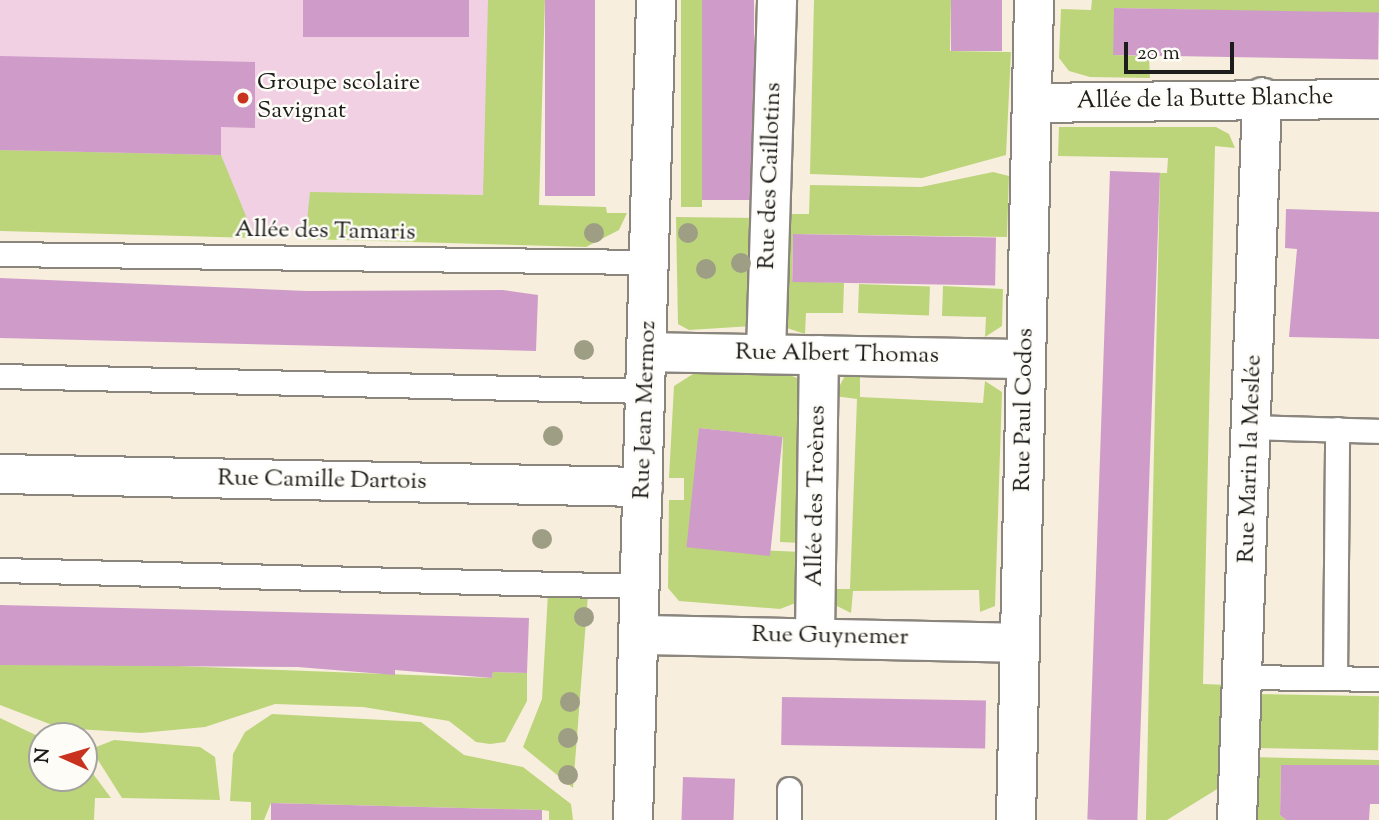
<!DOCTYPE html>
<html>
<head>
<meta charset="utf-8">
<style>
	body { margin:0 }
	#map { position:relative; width:1379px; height:820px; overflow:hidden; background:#f8eede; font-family:"Sorts Mill Goudy",serif }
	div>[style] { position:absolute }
	.built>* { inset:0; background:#f1d0e3; transform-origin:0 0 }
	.green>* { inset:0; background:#bcd57a; transform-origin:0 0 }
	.building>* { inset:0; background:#cf9cc9; transform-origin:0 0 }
	.roads { filter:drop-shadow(2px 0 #8a857d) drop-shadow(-2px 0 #8a857d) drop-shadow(0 2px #8a857d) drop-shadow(0 -2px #8a857d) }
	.lane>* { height:23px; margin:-11.5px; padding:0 11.5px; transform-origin:11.5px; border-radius:11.5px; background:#fff }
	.street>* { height:38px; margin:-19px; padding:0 19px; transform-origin:19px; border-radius:19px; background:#fff }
	.trees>* { width:20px; height:20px; margin:-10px; border-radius:50%; background:#9e9e85 }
	.dots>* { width:19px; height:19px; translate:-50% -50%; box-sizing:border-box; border:4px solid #fdfcf7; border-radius:50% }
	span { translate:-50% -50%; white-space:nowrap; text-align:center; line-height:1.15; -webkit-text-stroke:5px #fdfcf7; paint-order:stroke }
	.poi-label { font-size:24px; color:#1c1c1c }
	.left { translate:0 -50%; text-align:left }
	.street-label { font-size:24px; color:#1c1c1c }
	.north { position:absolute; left:28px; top:722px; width:70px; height:70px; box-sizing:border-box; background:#fdfcf7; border:2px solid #a3a29f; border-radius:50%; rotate:274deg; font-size:19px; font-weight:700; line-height:28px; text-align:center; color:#1c1c1c }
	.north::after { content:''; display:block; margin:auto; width:24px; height:32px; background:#c8321e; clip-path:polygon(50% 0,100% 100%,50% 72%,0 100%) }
	.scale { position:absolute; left:1124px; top:42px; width:110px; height:32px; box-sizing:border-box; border:4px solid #1c1c1c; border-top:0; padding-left:9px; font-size:21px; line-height:24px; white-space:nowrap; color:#1c1c1c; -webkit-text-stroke:5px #fdfcf7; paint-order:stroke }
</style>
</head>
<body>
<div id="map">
	<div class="built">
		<i style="left:0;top:0;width:488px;height:231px"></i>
	</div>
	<div class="green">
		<i style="clip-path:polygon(488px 0,545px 0,539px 205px,606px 207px,607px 213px,627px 213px,619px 230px,586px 247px,305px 239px,310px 192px,483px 195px)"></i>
		<i style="left:681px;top:0;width:21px;height:207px"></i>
		<i style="clip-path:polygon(814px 0,951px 0,950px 51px,1011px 52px,1006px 155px,922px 178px,810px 174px)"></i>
		<i style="clip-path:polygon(1092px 0,1379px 0,1379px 14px,1115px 8px,1114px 55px,1149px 56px,1150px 78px,1090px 77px,1069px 71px,1059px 58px,1061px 9px,1091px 10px)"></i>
		<i style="clip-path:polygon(1059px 127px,1216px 127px,1229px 134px,1235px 148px,1215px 146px,1203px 684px,1230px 685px,1227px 783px,1167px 820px,1146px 820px,1160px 173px,1167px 173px,1168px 158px,1058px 156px)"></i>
		<i style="clip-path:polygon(0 150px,221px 155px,255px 238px,0 231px)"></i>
		<i style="clip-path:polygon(993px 172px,1009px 176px,1007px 237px,793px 234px,792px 281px,844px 283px,843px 313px,806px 313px,805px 334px,784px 327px,787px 214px,809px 214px,810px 185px,921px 187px)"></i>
		<i style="clip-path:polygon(676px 217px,757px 218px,752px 326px,689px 330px,678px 324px)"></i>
		<i style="left:859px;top:284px;width:71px;height:29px;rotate:2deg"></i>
		<i style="clip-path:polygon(943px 286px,1003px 289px,1002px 326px,985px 337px,986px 317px,942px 316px)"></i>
		<i style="clip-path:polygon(784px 373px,800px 379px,802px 543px,780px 542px,783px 437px,699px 428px,695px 547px,802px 552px,798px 602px,780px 609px,679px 601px,668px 588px,669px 500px,684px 500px,684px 478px,669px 478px,674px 386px,693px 374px)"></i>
		<i style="clip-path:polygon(860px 373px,860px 397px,983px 403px,985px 381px,1002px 392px,995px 606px,980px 612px,979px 590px,853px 591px,851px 613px,831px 603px,829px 589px,850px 589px,857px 399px,834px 396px,846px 374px)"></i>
		<i style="clip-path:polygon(548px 593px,588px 595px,573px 788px,523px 747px,542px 699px)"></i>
		<i style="clip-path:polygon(74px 662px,492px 678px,493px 672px,527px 673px,527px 701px,505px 742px,490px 744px,476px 742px,449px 721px,363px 707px,275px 704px,205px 727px,141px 733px,60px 728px,0 705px,0 665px)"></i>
		<i style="left:1251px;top:694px;width:128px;height:54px;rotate:1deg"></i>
		<i style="clip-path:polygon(272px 714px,421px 722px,464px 755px,523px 767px,571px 804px,573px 820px,549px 820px,549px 811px,542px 810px,271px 803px,264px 820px,251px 820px,251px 802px,230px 801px,233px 754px,245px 732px)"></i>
		<i style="clip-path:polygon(0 718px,42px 738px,42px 778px,84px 778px,88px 767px,111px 798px,95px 798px,94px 820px,0 820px)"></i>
		<i style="clip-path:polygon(114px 740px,200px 747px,215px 757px,220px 800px,122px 798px,91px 749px)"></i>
		<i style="clip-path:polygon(1250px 757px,1379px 760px,1379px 765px,1281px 765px,1280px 815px,1286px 820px,1248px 820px)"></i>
	</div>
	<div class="building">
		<i style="left:303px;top:0;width:166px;height:37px"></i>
		<i style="left:545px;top:0;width:50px;height:196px"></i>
		<i style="left:702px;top:0;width:52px;height:200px"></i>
		<i style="left:951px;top:0;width:51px;height:51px"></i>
		<i style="left:1114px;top:8px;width:265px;height:47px;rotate:1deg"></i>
		<i style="clip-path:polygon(0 56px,255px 62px,255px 128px,221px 127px,221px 155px,0 150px)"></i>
		<i style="left:1110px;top:171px;width:50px;height:649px;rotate:2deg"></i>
		<i style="clip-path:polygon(1286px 209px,1379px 212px,1379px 339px,1289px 337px,1297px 249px,1285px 248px)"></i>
		<i style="left:793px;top:234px;width:203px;height:48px;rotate:1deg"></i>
		<i style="clip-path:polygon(0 278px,307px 291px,503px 290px,538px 295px,536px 351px,0 338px)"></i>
		<i style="left:699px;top:428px;width:84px;height:120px;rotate:6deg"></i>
		<i style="clip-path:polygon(0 605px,529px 618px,527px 673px,493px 672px,492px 678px,395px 670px,395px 675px,298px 667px,0 665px)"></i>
		<i style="left:782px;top:697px;width:204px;height:48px;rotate:1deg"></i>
		<i style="clip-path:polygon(1281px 765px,1379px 765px,1379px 804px,1370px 804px,1369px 820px,1286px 820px,1280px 815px)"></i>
		<i style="left:683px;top:777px;width:52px;height:43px;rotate:2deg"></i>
		<i style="clip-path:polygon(271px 803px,542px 810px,542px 820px,271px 820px)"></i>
	</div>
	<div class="roads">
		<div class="lane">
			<i style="left:0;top:254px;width:649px;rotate:0.71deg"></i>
			<i style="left:0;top:376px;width:646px;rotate:1.33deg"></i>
			<i style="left:1252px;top:427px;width:127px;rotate:1.8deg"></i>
			<i style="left:0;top:570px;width:641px;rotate:1.43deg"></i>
			<i style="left:1243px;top:677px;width:136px;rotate:0.8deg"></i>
			<i style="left:1335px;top:678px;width:249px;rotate:-89.5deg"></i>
			<i style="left:789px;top:820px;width:31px;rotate:-90deg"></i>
		</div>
		<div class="street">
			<i style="left:1032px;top:103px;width:347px;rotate:-0.7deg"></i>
			<i style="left:648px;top:352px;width:378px;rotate:1.1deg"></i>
			<i style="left:766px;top:352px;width:352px;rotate:-88.2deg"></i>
			<i style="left:0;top:474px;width:643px;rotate:1.16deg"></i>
			<i style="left:640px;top:635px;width:379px;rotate:1.2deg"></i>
			<i style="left:815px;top:636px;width:281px;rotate:-89.2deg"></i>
			<i style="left:633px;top:820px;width:820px;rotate:-88.39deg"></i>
			<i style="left:1016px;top:820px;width:820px;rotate:-88.74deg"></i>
			<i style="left:1237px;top:820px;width:723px;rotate:-88.02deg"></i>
		</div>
	</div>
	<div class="trees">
		<i style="left:594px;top:233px"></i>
		<i style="left:688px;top:233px"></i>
		<i style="left:741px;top:263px"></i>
		<i style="left:706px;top:269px"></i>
		<i style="left:584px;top:350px"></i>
		<i style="left:553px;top:436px"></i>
		<i style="left:542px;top:539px"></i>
		<i style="left:584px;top:617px"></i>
		<i style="left:570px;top:702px"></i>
		<i style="left:568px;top:738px"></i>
		<i style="left:568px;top:775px"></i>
	</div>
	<div class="dots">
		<i style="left:243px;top:98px;background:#c8321e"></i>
	</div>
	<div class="poi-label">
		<span class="left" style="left:257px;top:98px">Groupe scolaire<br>Savignat</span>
	</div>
	<div class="street-label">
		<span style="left:1205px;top:100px;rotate:-1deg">Allée de la Butte Blanche</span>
		<span style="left:771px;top:176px;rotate:-88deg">Rue des Caillotins</span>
		<span style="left:325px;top:232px;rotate:1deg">Allée des Tamaris</span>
		<span style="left:837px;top:355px;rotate:1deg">Rue Albert Thomas</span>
		<span style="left:646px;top:410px;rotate:-88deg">Rue Jean Mermoz</span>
		<span style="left:1025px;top:410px;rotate:-89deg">Rue Paul Codos</span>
		<span style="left:1251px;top:459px;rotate:-88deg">Rue Marin la Meslée</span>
		<span style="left:322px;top:481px;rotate:1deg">Rue Camille Dartois</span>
		<span style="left:817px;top:496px;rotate:-89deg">Allée des Troènes</span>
		<span style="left:830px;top:637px;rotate:1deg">Rue Guynemer</span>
	</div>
	<div class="north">N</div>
	<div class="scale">20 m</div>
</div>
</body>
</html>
